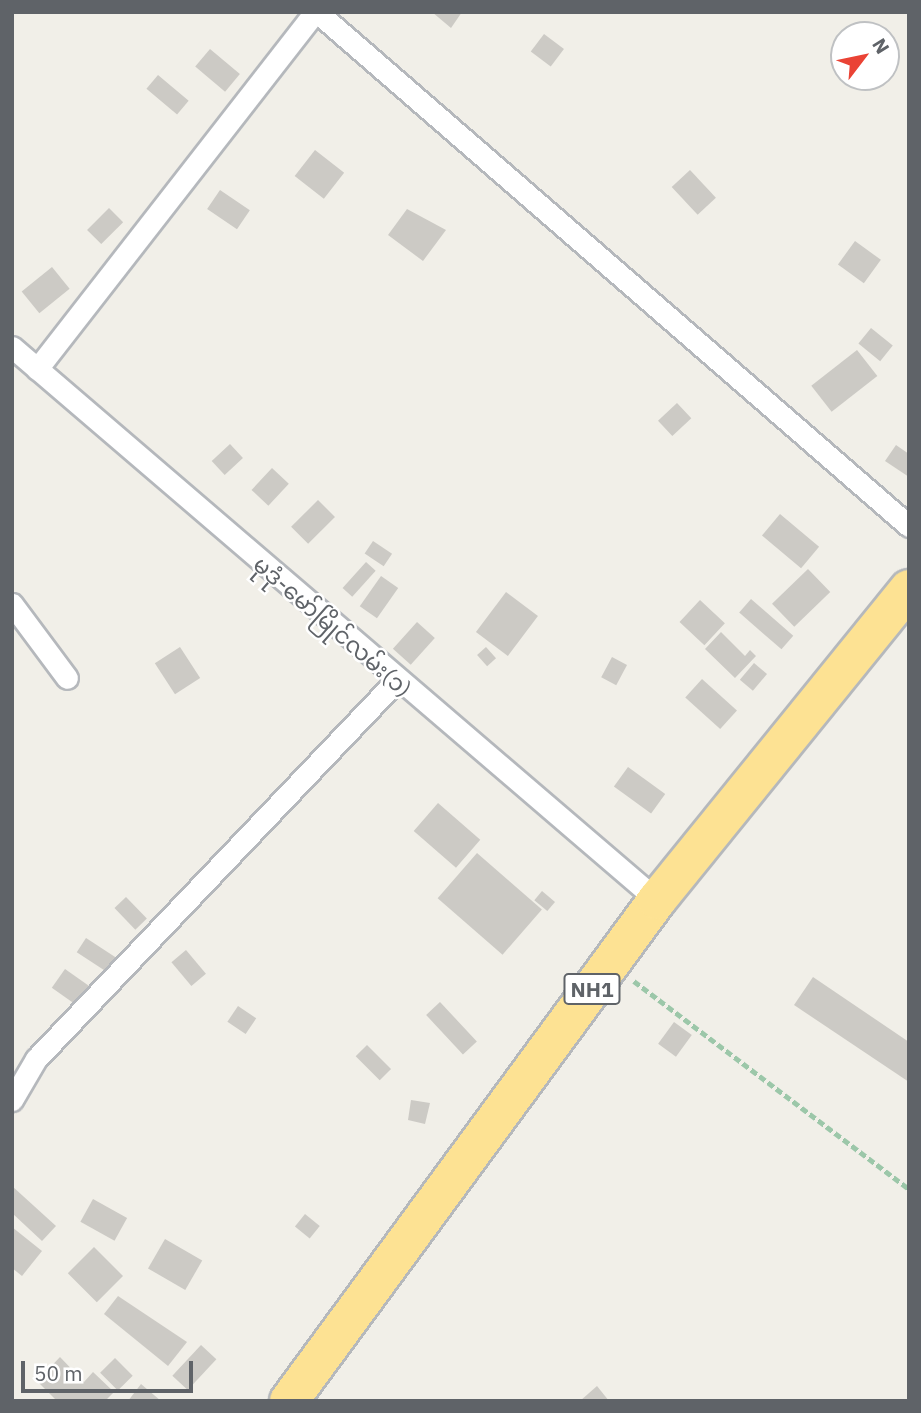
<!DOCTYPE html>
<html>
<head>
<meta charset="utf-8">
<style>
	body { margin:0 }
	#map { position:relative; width:921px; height:1413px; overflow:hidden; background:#f1efe8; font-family:"IBM Plex Sans","Noto Sans Myanmar",sans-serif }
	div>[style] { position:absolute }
	.building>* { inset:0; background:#cccac5; transform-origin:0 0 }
	.path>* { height:4.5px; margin-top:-2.25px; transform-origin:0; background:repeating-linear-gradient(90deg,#9cc7a9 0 7px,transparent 0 10.5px) }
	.roads { filter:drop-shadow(2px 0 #b5b8bc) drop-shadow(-2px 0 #b5b8bc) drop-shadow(0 2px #b5b8bc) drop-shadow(0 -2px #b5b8bc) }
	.street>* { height:21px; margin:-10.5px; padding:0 10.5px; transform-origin:10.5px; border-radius:10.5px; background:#fff }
	.highway>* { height:38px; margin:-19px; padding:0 19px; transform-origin:19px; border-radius:19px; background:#fde293 }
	span { translate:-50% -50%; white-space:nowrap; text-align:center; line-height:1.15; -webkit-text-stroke:5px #fff; paint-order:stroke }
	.shield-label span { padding:2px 5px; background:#fff; border:2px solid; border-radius:5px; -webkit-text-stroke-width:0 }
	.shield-label { font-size:21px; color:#5f6368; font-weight:700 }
	.street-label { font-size:23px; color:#5f6368 }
	.frame { position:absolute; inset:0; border:14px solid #5f6368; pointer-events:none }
	.north { position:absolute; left:830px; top:21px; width:70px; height:70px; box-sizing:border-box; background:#fff; border:2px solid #bfc1c3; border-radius:50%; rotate:58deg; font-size:19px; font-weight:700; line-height:28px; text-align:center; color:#5f6368 }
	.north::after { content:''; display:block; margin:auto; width:24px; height:32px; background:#ea4335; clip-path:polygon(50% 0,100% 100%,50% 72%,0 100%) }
	.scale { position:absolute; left:21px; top:1361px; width:172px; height:32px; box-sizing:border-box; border:4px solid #5f6368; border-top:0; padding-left:9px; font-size:21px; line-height:24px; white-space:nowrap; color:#5f6368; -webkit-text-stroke:5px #fff; paint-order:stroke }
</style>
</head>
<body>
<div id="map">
	<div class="building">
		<i style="clip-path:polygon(432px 12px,462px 12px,451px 28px)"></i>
		<i style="left:544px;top:34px;width:25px;height:22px;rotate:37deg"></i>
		<i style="left:210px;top:49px;width:39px;height:23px;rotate:40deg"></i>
		<i style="left:158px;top:75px;width:40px;height:18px;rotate:40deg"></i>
		<i style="left:315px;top:150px;width:37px;height:33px;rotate:38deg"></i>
		<i style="left:690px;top:170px;width:38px;height:25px;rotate:47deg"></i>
		<i style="left:220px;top:190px;width:36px;height:23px;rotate:34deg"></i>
		<i style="left:109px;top:208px;width:20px;height:31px;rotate:45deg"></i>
		<i style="clip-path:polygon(407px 209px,446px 230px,423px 261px,388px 235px)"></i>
		<i style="left:855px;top:241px;width:32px;height:29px;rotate:36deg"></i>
		<i style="left:52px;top:267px;width:28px;height:39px;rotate:51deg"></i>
		<i style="left:871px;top:328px;width:28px;height:20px;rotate:39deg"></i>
		<i style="left:857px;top:350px;width:33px;height:58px;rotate:52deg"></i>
		<i style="left:677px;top:403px;width:21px;height:26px;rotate:47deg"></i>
		<i style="left:230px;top:444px;width:19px;height:25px;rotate:47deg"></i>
		<i style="clip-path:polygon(896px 445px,909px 454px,909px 477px,885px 461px)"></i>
		<i style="left:272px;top:468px;width:23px;height:30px;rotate:43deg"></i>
		<i style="left:318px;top:500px;width:24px;height:38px;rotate:45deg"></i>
		<i style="left:780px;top:514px;width:51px;height:28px;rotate:40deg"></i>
		<i style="left:373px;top:541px;width:23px;height:15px;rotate:34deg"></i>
		<i style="left:366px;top:562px;width:13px;height:35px;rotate:42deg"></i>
		<i style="left:808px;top:569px;width:32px;height:50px;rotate:46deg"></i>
		<i style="left:381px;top:576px;width:21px;height:37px;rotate:35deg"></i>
		<i style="left:506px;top:592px;width:40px;height:50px;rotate:37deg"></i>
		<i style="left:751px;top:599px;width:56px;height:18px;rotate:41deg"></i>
		<i style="left:700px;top:600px;width:34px;height:30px;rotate:43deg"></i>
		<i style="left:417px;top:622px;width:24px;height:36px;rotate:42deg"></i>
		<i style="clip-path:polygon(721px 632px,745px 656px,750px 650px,756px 656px,735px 678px,705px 649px)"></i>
		<i style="left:180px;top:647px;width:37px;height:30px;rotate:57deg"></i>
		<i style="left:486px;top:647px;width:15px;height:12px;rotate:48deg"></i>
		<i style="left:612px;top:657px;width:17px;height:23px;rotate:28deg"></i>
		<i style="left:754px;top:663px;width:17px;height:22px;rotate:40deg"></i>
		<i style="left:702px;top:679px;width:47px;height:25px;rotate:42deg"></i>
		<i style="left:628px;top:767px;width:46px;height:24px;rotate:36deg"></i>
		<i style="left:438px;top:803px;width:56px;height:37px;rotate:41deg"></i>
		<i style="left:477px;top:853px;width:86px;height:60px;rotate:41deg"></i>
		<i style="left:542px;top:891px;width:17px;height:12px;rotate:40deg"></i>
		<i style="left:126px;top:897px;width:30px;height:16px;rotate:46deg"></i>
		<i style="left:86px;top:938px;width:37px;height:17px;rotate:33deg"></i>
		<i style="left:186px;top:950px;width:31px;height:19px;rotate:50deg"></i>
		<i style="left:65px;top:969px;width:29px;height:23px;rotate:35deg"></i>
		<i style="clip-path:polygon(813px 977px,909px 1042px,909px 1082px,794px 1005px)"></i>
		<i style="left:440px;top:1002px;width:54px;height:19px;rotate:47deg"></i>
		<i style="left:238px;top:1006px;width:22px;height:19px;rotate:34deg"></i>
		<i style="left:674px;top:1022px;width:22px;height:27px;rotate:36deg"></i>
		<i style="left:367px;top:1045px;width:34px;height:16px;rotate:45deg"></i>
		<i style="clip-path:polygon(411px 1100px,430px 1103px,425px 1124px,408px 1120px)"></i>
		<i style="clip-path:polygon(12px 1186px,56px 1226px,42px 1241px,12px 1213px)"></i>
		<i style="left:93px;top:1199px;width:39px;height:26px;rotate:29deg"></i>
		<i style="left:305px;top:1214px;width:19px;height:16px;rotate:39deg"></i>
		<i style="clip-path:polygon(12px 1227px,42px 1251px,22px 1276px,12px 1268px)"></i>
		<i style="left:165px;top:1239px;width:43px;height:34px;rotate:30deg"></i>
		<i style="left:94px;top:1247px;width:41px;height:37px;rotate:45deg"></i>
		<i style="clip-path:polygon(118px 1296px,187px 1342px,168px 1366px,104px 1314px)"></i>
		<i style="left:201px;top:1345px;width:21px;height:42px;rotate:43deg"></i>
		<i style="clip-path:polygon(60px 1357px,84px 1382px,93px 1372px,114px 1392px,105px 1401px,57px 1401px,37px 1381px)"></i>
		<i style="left:115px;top:1358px;width:25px;height:21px;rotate:45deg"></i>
		<i style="clip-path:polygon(141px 1384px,161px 1401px,128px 1401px)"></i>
		<i style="clip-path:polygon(597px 1386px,609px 1401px,580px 1401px)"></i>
	</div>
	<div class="path">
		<i style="left:634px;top:981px;width:345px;rotate:37.1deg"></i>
	</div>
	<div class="roads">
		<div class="street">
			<i style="left:317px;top:12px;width:784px;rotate:40.97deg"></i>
			<i style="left:12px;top:347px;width:850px;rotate:40.61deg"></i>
			<i style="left:37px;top:369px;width:452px;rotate:-52.1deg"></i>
			<i style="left:12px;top:604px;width:92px;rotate:53.4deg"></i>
			<i style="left:12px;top:1100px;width:48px;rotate:-59.7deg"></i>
			<i style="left:36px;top:1059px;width:522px;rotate:-46.4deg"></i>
		</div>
		<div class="highway">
			<i style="left:289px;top:1401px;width:622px;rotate:-53.7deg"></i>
			<i style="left:657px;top:900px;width:400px;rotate:-51deg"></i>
		</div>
	</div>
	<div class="shield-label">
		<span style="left:592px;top:989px">NH1</span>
	</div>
	<div class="street-label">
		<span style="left:333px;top:626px;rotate:41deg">မုဒုံ-မော်မြိုင်လမ်း(၁)</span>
	</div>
	<div class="frame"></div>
	<div class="north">N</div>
	<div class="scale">50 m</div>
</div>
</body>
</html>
